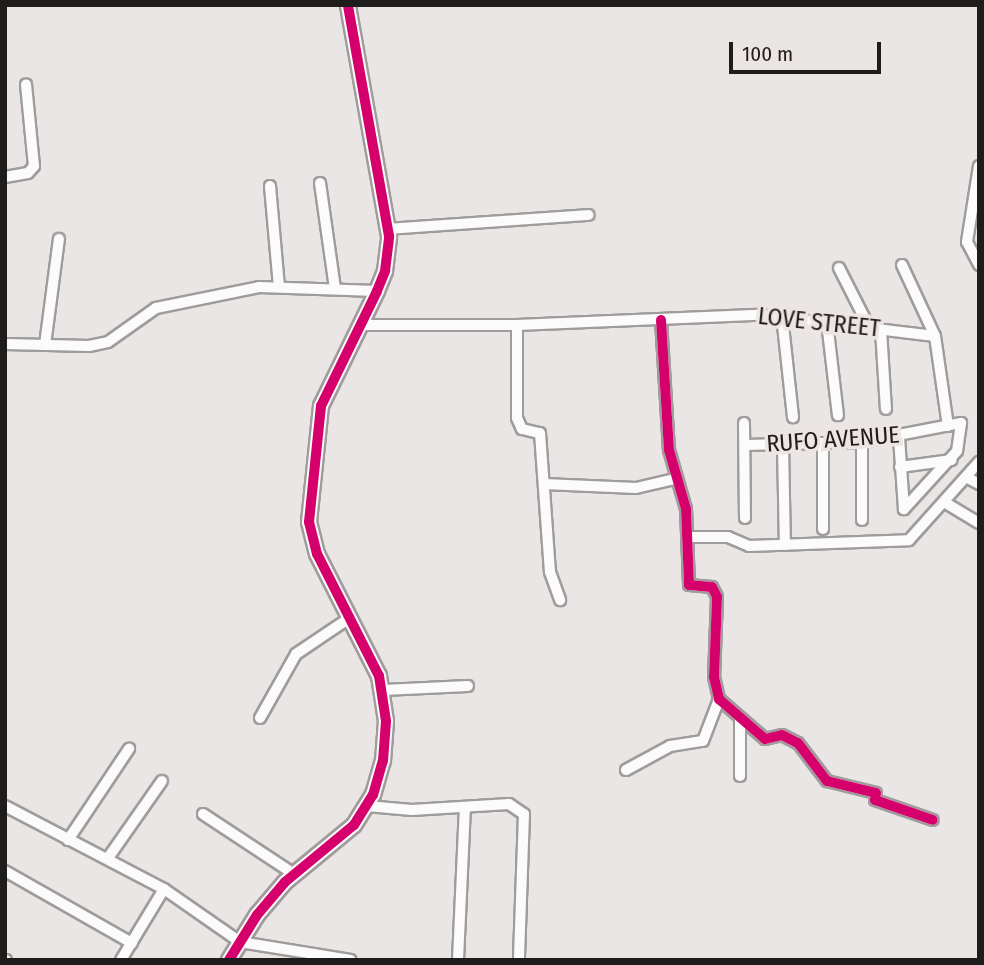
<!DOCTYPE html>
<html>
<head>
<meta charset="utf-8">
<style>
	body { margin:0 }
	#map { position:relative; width:984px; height:965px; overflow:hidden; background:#eae6e5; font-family:"Fira Sans Condensed",sans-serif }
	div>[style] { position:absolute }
	.roads { filter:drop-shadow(2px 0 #9f9c9b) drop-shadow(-2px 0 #9f9c9b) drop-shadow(0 2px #9f9c9b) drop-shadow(0 -2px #9f9c9b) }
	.minor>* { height:10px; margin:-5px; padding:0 5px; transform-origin:5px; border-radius:5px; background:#fcfbfb }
	.tertiary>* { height:14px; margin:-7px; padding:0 7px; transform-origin:7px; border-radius:7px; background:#fcfbfb }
	.cycleway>* { height:10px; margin:-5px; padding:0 5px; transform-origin:5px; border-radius:5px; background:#d6006c }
	span { translate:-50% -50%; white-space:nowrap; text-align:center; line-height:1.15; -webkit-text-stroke:7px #ece5e3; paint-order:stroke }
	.street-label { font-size:24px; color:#1f1c1c }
	.frame { position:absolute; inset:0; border:7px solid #1f1c1c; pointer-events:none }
	.scale { position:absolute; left:729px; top:42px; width:152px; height:32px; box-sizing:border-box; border:4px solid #1f1c1c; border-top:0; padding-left:9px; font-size:21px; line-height:24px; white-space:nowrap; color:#1f1c1c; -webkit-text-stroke:5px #ece5e3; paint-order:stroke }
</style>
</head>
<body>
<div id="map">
	<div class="roads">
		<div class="minor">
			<i style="left:979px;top:166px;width:77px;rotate:99deg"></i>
			<i style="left:967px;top:242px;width:26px;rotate:62deg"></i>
			<i style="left:5px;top:177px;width:23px;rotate:-10deg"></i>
			<i style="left:28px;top:173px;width:9px;rotate:-49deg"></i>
			<i style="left:34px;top:166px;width:82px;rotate:-95.6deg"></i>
			<i style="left:320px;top:183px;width:107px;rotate:81.9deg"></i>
			<i style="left:270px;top:186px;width:101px;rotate:84.9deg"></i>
			<i style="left:388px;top:229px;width:201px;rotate:-4deg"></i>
			<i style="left:902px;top:265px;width:78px;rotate:65.1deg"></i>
			<i style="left:935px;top:336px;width:91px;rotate:81.8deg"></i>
			<i style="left:839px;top:268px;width:66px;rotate:63deg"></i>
			<i style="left:782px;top:316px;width:102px;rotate:83.8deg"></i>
			<i style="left:661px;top:320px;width:130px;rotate:86.5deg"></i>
			<i style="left:669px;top:450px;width:61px;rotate:73.9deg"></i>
			<i style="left:686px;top:509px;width:76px;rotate:87.7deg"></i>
			<i style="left:689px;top:585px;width:23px;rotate:5deg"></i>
			<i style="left:712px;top:587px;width:11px;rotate:63deg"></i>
			<i style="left:717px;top:597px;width:80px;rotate:92.1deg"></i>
			<i style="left:714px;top:677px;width:23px;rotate:77deg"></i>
			<i style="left:719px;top:699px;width:61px;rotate:41deg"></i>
			<i style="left:765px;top:739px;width:17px;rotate:-13deg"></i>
			<i style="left:782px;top:735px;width:18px;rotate:27deg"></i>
			<i style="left:798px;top:743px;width:48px;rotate:52.7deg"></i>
			<i style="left:827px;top:781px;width:50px;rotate:13.8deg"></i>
			<i style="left:876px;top:793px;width:7px;rotate:98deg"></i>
			<i style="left:875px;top:800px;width:61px;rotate:19deg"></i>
			<i style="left:827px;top:322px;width:94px;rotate:83.3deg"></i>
			<i style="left:359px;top:325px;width:158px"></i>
			<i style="left:517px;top:325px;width:242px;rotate:-2.4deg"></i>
			<i style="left:759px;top:315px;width:177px;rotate:6.8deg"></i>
			<i style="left:517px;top:325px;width:93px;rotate:90deg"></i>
			<i style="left:517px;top:418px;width:12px;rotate:66deg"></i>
			<i style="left:522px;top:429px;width:18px;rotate:13deg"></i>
			<i style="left:540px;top:433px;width:139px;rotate:85.9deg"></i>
			<i style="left:550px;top:572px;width:30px;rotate:70deg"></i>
			<i style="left:881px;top:330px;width:79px;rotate:86.4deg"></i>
			<i style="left:5px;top:344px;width:84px;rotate:1.4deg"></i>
			<i style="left:89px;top:346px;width:19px;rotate:-12deg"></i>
			<i style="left:108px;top:342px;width:59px;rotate:-35.3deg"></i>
			<i style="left:156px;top:308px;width:105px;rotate:-11.5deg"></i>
			<i style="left:259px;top:287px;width:118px;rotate:1.9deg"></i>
			<i style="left:45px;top:345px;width:107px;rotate:-82.5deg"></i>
			<i style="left:744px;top:423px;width:95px;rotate:89.4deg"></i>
			<i style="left:823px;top:444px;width:85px;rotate:90deg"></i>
			<i style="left:746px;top:445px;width:116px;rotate:-1.5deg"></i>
			<i style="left:862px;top:442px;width:101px;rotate:-10.9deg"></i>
			<i style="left:961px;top:423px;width:28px;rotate:98deg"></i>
			<i style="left:957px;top:451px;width:79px;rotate:132.4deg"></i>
			<i style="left:904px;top:509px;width:72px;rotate:-94deg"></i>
			<i style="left:783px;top:445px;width:100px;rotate:88.9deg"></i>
			<i style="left:900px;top:467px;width:52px;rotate:-7.7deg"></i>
			<i style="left:966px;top:477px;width:15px;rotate:28deg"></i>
			<i style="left:544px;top:484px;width:92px;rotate:2.5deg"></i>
			<i style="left:636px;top:488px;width:39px;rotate:-13deg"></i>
			<i style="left:944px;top:502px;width:41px;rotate:31deg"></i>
			<i style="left:862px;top:520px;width:78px;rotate:-90deg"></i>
			<i style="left:688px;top:537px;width:40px"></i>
			<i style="left:728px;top:537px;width:23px;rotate:23deg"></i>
			<i style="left:749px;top:546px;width:160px;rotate:-2.1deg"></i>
			<i style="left:909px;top:540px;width:105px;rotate:-48.1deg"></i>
			<i style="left:383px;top:690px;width:85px;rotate:-2.7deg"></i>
			<i style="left:260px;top:718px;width:73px;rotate:-60.6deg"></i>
			<i style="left:296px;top:654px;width:66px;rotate:-33.9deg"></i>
			<i style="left:626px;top:770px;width:50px;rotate:-28.6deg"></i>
			<i style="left:670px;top:746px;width:33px;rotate:-9deg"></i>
			<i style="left:703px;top:741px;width:45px;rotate:-69.1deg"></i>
			<i style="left:740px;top:776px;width:58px;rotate:-90deg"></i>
			<i style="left:5px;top:806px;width:179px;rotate:27.6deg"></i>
			<i style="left:164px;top:889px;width:93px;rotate:34.9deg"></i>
			<i style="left:240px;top:942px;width:112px;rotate:9.2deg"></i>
			<i style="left:367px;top:806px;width:45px;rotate:5.1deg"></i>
			<i style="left:412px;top:810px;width:97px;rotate:-3.5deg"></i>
			<i style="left:509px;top:804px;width:18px;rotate:34deg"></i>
			<i style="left:524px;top:814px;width:146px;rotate:92deg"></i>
			<i style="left:203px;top:814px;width:109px;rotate:33.4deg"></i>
			<i style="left:68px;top:840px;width:110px;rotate:-56.2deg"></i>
			<i style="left:108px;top:858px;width:94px;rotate:-55deg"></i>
			<i style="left:5px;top:871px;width:146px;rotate:29.6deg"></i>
			<i style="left:5px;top:960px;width:1px"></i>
			<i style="left:121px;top:960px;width:83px;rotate:-58.8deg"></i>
			<i style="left:458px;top:960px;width:153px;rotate:-87.4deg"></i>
		</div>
		<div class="tertiary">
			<i style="left:229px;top:960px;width:53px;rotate:-58.1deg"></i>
			<i style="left:257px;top:915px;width:43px;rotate:-49.7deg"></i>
			<i style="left:285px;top:882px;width:89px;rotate:-39.6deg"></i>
			<i style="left:354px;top:825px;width:36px;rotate:-58deg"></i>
			<i style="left:373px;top:795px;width:35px;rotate:-74deg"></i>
			<i style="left:383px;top:761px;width:40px;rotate:-85.7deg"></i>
			<i style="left:386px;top:721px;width:46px;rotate:-98.8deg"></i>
			<i style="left:379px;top:676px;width:137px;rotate:-116.9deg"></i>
			<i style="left:317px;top:554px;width:33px;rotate:-104deg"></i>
			<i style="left:309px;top:522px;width:117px;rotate:-84.1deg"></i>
			<i style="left:321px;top:406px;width:128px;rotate:-64deg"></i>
			<i style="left:377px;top:291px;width:22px;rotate:-68deg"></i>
			<i style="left:385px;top:271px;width:35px;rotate:-83deg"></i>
			<i style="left:389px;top:236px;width:235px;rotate:-100.1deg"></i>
		</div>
	</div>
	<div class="cycleway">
		<i style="left:661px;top:320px;width:130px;rotate:86.5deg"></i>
		<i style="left:669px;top:450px;width:61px;rotate:73.9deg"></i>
		<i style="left:686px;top:509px;width:76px;rotate:87.7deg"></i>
		<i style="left:689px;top:585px;width:23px;rotate:5deg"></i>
		<i style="left:712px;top:587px;width:11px;rotate:63deg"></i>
		<i style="left:717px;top:597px;width:80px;rotate:92.1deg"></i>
		<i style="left:714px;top:677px;width:23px;rotate:77deg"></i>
		<i style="left:719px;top:699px;width:61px;rotate:41deg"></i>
		<i style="left:765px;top:739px;width:17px;rotate:-13deg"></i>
		<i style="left:782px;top:735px;width:18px;rotate:27deg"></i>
		<i style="left:798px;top:743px;width:48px;rotate:52.7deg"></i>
		<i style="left:827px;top:781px;width:50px;rotate:13.8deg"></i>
		<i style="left:876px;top:793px;width:7px;rotate:98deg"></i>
		<i style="left:875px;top:800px;width:61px;rotate:19deg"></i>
		<i style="left:229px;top:960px;width:53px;rotate:-58.1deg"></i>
		<i style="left:257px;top:915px;width:43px;rotate:-49.7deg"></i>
		<i style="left:285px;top:882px;width:89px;rotate:-39.6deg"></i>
		<i style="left:354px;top:825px;width:36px;rotate:-58deg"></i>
		<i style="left:373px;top:795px;width:35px;rotate:-74deg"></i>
		<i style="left:383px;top:761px;width:40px;rotate:-85.7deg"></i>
		<i style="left:386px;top:721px;width:46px;rotate:-98.8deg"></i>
		<i style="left:379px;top:676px;width:137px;rotate:-116.9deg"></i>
		<i style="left:317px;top:554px;width:33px;rotate:-104deg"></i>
		<i style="left:309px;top:522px;width:117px;rotate:-84.1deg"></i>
		<i style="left:321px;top:406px;width:128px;rotate:-64deg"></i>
		<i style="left:377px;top:291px;width:22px;rotate:-68deg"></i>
		<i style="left:385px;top:271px;width:35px;rotate:-83deg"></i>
		<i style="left:389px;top:236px;width:235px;rotate:-100.1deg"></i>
	</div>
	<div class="street-label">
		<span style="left:819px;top:323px;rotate:6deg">LOVE STREET</span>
		<span style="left:833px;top:440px;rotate:-4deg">RUFO AVENUE</span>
	</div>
	<div class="frame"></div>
	<div class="scale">100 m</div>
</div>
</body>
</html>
